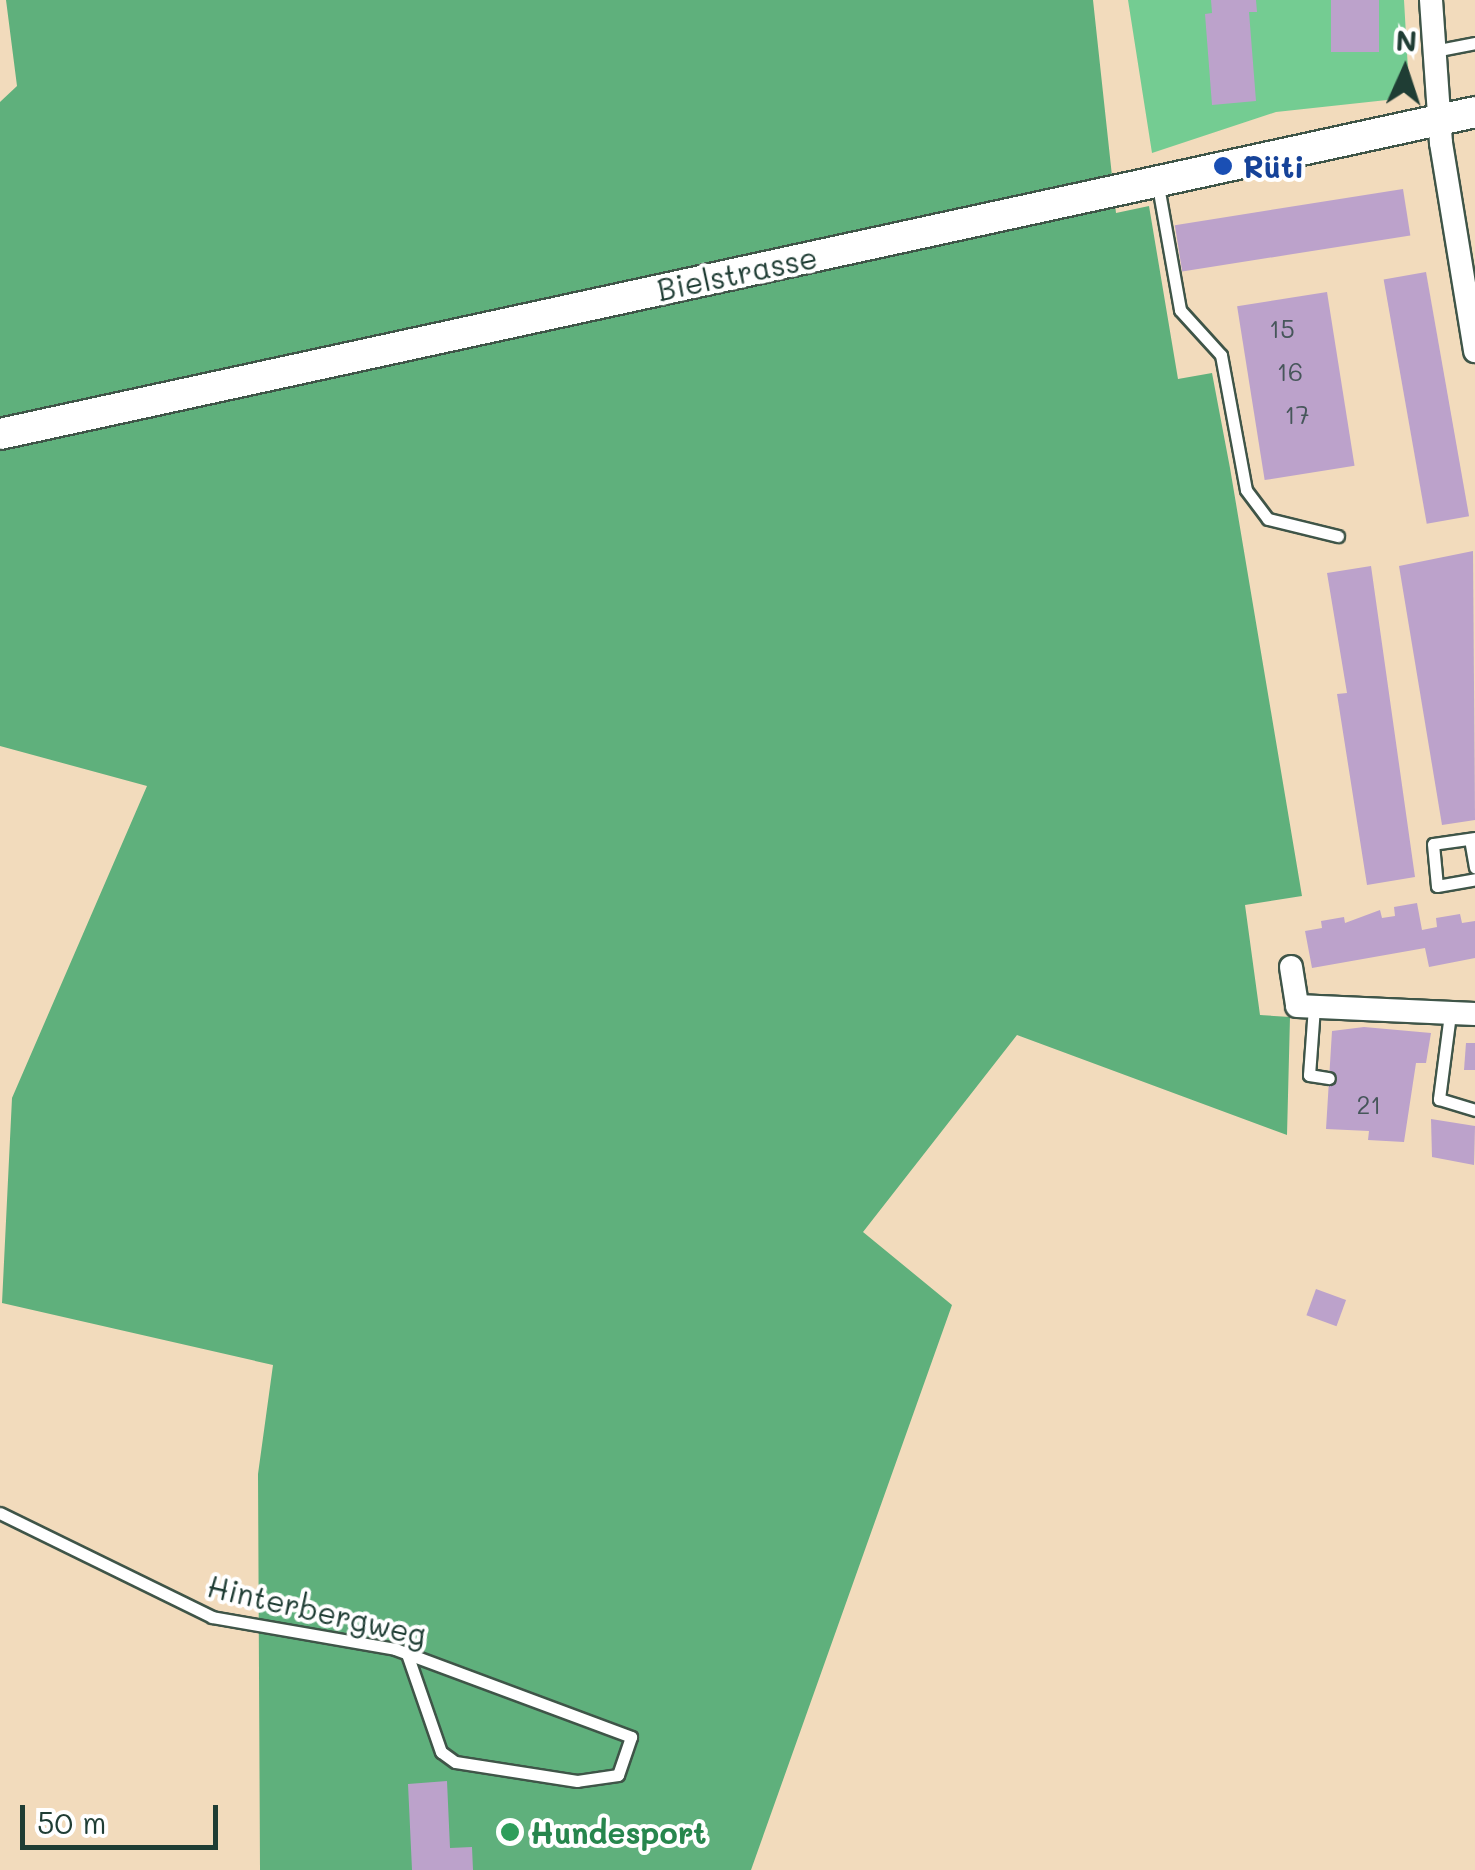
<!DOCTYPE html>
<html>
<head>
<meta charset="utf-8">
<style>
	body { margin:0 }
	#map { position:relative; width:1475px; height:1870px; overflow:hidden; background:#f2dbbc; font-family:Mali,sans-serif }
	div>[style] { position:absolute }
	.green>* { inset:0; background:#74cc92 }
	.forest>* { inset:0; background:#5fb07c }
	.building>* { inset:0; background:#bca2cb; transform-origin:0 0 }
	.roads { filter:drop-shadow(2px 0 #3f5548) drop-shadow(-2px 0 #3f5548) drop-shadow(0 2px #3f5548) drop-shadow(0 -2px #3f5548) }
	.service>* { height:11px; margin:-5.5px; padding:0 5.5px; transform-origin:5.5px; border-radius:5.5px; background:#fff }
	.minor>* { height:22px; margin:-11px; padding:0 11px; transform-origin:11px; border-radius:11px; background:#fff }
	.secondary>* { height:30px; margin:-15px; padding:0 15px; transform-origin:15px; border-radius:15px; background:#fff }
	.dots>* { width:28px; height:28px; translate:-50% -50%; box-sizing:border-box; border:5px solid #fff; border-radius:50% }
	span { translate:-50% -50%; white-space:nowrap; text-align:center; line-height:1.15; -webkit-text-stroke:8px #fff; paint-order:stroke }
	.number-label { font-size:25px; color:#46565a }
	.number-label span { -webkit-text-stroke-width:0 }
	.transit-label { font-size:30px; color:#164399; font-weight:700 }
	.left { translate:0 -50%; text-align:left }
	.street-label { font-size:30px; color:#1f3d34 }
	.leisure-label { font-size:30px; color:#27864d; font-weight:700 }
	.north { position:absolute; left:1355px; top:20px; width:100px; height:100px; -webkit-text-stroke:8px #fff; paint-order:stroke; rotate:3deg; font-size:28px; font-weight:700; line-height:40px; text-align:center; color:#1f3d34 }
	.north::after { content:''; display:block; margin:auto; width:35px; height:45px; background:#1f3d34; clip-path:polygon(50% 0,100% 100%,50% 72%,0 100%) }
	.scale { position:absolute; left:20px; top:1805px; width:198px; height:45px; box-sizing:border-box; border:5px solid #1f3d34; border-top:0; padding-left:12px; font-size:30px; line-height:35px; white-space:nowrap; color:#1f3d34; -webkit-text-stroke:8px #fff; paint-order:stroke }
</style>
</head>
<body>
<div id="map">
	<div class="green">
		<i style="clip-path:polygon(1128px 0,1404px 0,1408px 70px,1402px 87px,1387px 100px,1276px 112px,1152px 153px)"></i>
	</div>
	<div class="forest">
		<i style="clip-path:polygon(6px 0,1093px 0,1116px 213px,1149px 206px,1178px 379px,1212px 373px,1230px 468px,1302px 896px,1245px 905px,1260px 1015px,1290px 1017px,1287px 1135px,1017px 1035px,863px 1232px,952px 1305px,751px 1870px,260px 1870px,258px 1474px,273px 1365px,2px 1303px,12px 1098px,147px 786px,0 746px,0 102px,17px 86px)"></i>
	</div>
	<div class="building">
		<i style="clip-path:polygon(1211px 0,1256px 0,1257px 12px,1249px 12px,1256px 101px,1212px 105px,1205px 14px,1212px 13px)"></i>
		<i style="left:1331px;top:0;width:48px;height:52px"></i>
		<i style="left:1403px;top:189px;width:47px;height:231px;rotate:81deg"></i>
		<i style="left:1426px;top:272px;width:248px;height:43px;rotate:80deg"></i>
		<i style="left:1327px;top:292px;width:176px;height:91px;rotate:81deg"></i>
		<i style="clip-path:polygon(1473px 551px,1475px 820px,1442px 825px,1399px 566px)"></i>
		<i style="clip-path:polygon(1371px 566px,1415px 877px,1367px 885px,1337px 694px,1347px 693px,1327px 573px)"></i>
		<i style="clip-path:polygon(1417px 903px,1422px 930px,1437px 927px,1436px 918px,1460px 914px,1462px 923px,1475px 921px,1475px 958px,1429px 967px,1425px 948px,1312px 968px,1305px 931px,1322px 928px,1321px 921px,1344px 917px,1345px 923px,1380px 910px,1382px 918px,1395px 916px,1394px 907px)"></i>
		<i style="clip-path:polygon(1364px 1027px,1431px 1033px,1426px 1063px,1416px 1063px,1404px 1142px,1368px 1140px,1369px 1131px,1326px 1129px,1332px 1031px)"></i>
		<i style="clip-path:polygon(1466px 1043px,1475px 1043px,1475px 1070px,1464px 1070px)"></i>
		<i style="clip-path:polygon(1431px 1119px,1475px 1126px,1474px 1165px,1432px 1157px)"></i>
		<i style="left:1316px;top:1289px;width:32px;height:28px;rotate:20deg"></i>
		<i style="clip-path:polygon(447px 1781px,450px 1848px,472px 1847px,473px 1870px,412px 1870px,408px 1784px)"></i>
	</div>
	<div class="roads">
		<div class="service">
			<i style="left:1434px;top:51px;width:42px;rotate:-11deg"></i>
			<i style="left:1158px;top:186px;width:126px;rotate:79.9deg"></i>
			<i style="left:1180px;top:310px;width:61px;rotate:47.7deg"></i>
			<i style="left:1221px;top:355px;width:137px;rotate:79.5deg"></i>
			<i style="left:1246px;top:490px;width:36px;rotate:53deg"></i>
			<i style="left:1268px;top:519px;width:72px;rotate:13.7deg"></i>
			<i style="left:1475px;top:838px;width:42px;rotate:171.9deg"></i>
			<i style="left:1433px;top:844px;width:42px;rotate:84.6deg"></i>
			<i style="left:1437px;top:886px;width:39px;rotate:-10deg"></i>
			<i style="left:1470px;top:839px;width:29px;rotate:80deg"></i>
			<i style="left:1314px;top:1007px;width:68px;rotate:94.2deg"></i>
			<i style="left:1309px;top:1075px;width:20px;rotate:9deg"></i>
			<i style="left:1450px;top:1014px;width:86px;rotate:97.4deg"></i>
			<i style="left:1439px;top:1099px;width:38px;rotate:17deg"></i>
			<i style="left:0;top:1513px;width:236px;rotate:26.1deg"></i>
			<i style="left:212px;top:1617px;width:186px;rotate:9.9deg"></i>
			<i style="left:395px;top:1649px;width:252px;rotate:20.4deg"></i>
			<i style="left:631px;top:1737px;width:40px;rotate:108.9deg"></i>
			<i style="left:618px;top:1775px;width:41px;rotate:171.7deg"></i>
			<i style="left:577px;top:1781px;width:123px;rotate:-171.1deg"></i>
			<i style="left:455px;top:1762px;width:17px;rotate:-144deg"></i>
			<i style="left:441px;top:1752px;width:104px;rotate:-109.1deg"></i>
		</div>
		<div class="minor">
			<i style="left:1431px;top:0;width:143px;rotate:86deg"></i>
			<i style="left:1441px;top:143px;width:211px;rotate:80.7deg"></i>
			<i style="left:1291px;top:967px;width:39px;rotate:81deg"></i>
			<i style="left:1297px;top:1006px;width:178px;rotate:2.6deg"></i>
		</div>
		<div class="secondary">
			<i style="left:0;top:434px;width:1510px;rotate:-12.31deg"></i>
		</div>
	</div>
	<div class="dots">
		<i style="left:1223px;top:166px;background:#1a4fb4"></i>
		<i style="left:510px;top:1832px;background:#2e9e5b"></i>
	</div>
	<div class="number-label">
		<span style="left:1282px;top:328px">15</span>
		<span style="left:1290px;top:371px">16</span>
		<span style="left:1297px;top:414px">17</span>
		<span style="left:1369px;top:1104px">21</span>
	</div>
	<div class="transit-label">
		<span class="left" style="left:1243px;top:166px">Rüti</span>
	</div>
	<div class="street-label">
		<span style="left:737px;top:273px;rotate:-12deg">Bielstrasse</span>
		<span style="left:317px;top:1610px;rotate:13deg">Hinterbergweg</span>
	</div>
	<div class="leisure-label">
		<span class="left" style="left:530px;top:1832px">Hundesport</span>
	</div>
	<div class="north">N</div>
	<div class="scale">50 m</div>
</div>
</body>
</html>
